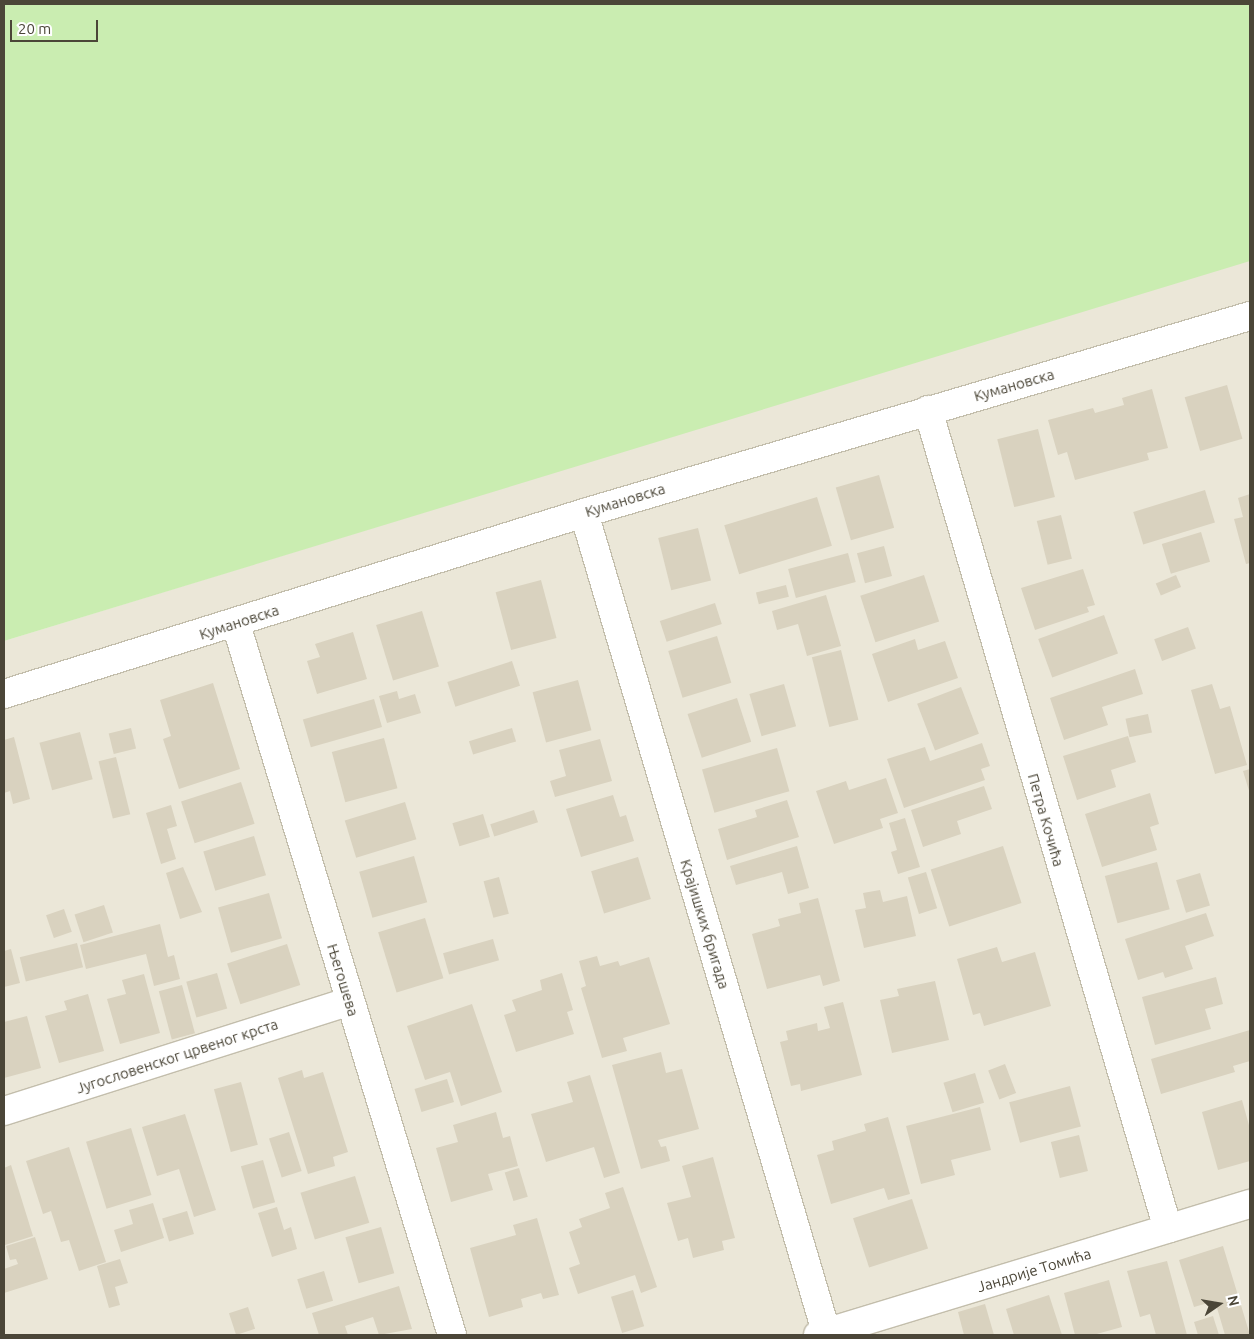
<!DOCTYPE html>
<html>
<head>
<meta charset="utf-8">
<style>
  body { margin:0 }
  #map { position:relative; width:1254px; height:1339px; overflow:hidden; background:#f6f4eb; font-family:Ubuntu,sans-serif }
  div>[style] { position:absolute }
  .residential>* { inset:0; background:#ebe7d8 }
  .green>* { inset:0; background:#caedb1 }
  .building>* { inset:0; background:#d9d2bf; transform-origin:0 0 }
  .roads { filter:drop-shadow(1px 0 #c3beac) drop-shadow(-1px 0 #c3beac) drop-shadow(0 1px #c3beac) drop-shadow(0 -1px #c3beac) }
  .minor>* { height:28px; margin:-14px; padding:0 14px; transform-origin:14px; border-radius:14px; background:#fff }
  span { translate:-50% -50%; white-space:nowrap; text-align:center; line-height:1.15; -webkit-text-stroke:4px #fff; paint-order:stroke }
  .street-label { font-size:15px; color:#4b4638 }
  .frame { position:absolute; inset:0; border:5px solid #4b4638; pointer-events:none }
  .north { position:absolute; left:1194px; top:1279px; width:50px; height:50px; -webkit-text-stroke:4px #fff; paint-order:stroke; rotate:77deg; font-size:14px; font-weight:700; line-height:20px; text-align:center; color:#4b4638 }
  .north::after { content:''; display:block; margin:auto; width:18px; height:22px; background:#4b4638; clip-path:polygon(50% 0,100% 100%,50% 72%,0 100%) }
  .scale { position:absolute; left:10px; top:20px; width:88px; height:22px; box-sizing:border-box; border:2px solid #4b4638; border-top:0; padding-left:6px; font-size:15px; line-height:18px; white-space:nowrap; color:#4b4638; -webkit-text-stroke:4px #fff; paint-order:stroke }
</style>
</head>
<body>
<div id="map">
  <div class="residential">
    <i style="clip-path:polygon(1250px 259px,1250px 1335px,4px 1335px,4px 641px)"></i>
  </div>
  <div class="green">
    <i style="clip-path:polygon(4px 4px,1250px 4px,1250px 261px,4px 641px)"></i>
  </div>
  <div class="building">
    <i style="left:1227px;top:385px;width:56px;height:44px;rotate:74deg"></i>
    <i style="clip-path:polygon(1152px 389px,1168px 448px,1147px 453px,1149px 460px,1075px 480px,1067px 452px,1058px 455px,1048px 420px,1093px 408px,1095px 413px,1124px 405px,1122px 398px)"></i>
    <i style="left:1038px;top:429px;width:70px;height:42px;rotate:76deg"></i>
    <i style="left:879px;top:475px;width:55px;height:45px;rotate:74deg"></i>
    <i style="left:1205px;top:490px;width:34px;height:75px;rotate:73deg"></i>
    <i style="clip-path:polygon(1250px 494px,1250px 563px,1246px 564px,1234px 519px,1243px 517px,1238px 498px)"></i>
    <i style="left:817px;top:497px;width:51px;height:97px;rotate:73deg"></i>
    <i style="left:1061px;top:515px;width:45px;height:25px;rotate:76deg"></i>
    <i style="left:698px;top:528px;width:54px;height:41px;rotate:76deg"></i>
    <i style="left:1201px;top:532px;width:31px;height:41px;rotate:73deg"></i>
    <i style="left:884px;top:546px;width:31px;height:28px;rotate:75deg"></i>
    <i style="left:848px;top:553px;width:30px;height:62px;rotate:75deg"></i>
    <i style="clip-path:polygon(1083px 569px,1095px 605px,1087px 607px,1089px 612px,1035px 630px,1021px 588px)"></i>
    <i style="left:924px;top:575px;width:49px;height:67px;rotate:72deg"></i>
    <i style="left:1176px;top:575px;width:13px;height:22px;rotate:67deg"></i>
    <i style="left:541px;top:580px;width:60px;height:47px;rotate:75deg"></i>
    <i style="left:786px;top:585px;width:12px;height:31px;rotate:76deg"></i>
    <i style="clip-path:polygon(826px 595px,841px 646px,807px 656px,798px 624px,777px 630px,772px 611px)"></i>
    <i style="left:715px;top:603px;width:22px;height:58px;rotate:72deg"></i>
    <i style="left:422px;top:611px;width:58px;height:48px;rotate:73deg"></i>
    <i style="left:1104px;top:615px;width:41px;height:70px;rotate:70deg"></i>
    <i style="left:1188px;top:627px;width:23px;height:36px;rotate:70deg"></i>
    <i style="clip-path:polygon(353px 632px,367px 679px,317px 694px,307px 661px,320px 657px,315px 644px)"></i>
    <i style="left:717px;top:636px;width:49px;height:51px;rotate:73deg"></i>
    <i style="clip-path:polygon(915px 639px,918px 650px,945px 641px,958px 678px,888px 702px,872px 654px)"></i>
    <i style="left:841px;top:650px;width:72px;height:30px;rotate:76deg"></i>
    <i style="left:512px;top:661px;width:26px;height:68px;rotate:72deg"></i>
    <i style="clip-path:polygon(1135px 669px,1143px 694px,1102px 707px,1108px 725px,1064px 740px,1050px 698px)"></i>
    <i style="left:578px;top:680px;width:52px;height:47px;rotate:75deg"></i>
    <i style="clip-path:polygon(213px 683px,240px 769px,179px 789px,163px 739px,171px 736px,160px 700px)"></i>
    <i style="left:784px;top:684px;width:44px;height:36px;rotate:74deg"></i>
    <i style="clip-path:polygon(1212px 684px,1220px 709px,1230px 706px,1247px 765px,1215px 774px,1191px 690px)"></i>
    <i style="left:961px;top:687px;width:50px;height:47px;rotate:69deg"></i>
    <i style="clip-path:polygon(397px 691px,399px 699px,415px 694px,421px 713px,387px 723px,379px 696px)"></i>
    <i style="left:737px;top:698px;width:46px;height:52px;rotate:72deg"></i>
    <i style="left:374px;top:699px;width:29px;height:74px;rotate:74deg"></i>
    <i style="left:1148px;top:714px;width:19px;height:23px;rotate:78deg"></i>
    <i style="left:131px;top:728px;width:21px;height:23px;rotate:76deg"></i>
    <i style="left:512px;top:728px;width:14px;height:45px;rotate:73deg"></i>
    <i style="left:80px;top:732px;width:49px;height:42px;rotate:75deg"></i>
    <i style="clip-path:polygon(1128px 736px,1136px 762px,1111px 770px,1116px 787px,1077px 800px,1063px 756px)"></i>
    <i style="clip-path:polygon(14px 737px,30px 799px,13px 804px,10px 791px,4px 793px,4px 740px)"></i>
    <i style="left:384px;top:738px;width:52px;height:54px;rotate:75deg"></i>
    <i style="clip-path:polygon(600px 739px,612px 781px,555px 797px,550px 781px,566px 776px,559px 750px)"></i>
    <i style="clip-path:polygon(982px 743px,990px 766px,981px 769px,985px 780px,904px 808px,887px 759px,925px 747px,930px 761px)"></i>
    <i style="left:777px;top:748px;width:45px;height:78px;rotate:74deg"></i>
    <i style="left:116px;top:757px;width:59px;height:18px;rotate:76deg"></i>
    <i style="clip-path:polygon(1250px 769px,1250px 794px,1243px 771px)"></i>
    <i style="clip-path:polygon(886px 778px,898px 813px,880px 819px,883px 828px,834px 844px,816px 791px,846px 781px,849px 790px)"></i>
    <i style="left:241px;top:782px;width:44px;height:63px;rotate:72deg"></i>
    <i style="clip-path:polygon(984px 786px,992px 809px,957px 821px,961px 834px,923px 847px,911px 810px)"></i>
    <i style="clip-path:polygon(1150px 793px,1159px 824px,1150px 827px,1157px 850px,1102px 867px,1085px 814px)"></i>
    <i style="clip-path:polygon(613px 795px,620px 817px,626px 815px,634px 841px,581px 857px,566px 809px)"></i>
    <i style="clip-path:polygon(787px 800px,799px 837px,727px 860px,718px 829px,757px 817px,755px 810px)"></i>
    <i style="left:405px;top:802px;width:39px;height:63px;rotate:73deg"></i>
    <i style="clip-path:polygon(171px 805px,177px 826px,167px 829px,176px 859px,161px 864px,146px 813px)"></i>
    <i style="left:534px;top:810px;width:13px;height:46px;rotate:72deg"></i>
    <i style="left:483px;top:814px;width:24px;height:32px;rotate:73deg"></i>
    <i style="clip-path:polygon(905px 818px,920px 867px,898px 874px,891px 852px,897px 850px,889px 823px)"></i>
    <i style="left:254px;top:836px;width:41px;height:53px;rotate:73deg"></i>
    <i style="clip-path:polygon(797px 846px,809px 888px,788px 894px,782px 872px,736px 885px,730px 866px)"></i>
    <i style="left:1003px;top:846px;width:60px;height:76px;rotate:72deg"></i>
    <i style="left:414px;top:856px;width:48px;height:57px;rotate:74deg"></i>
    <i style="left:638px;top:857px;width:44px;height:49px;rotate:73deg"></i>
    <i style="left:1157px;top:862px;width:49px;height:54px;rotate:75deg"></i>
    <i style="clip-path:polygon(183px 867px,202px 912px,180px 919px,166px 873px)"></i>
    <i style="left:926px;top:872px;width:38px;height:19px;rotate:73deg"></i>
    <i style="left:1200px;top:873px;width:34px;height:25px;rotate:73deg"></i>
    <i style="left:499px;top:877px;width:38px;height:16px;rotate:75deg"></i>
    <i style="clip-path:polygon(880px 890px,883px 902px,907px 896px,916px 936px,864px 948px,855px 910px,866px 908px,863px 893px)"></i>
    <i style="left:269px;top:893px;width:47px;height:53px;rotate:74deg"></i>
    <i style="clip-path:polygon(818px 898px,840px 981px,823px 986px,820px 975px,767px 989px,752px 934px,780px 926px,778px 919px,801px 913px,799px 903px)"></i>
    <i style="left:104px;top:905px;width:29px;height:31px;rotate:72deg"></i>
    <i style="left:64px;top:909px;width:24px;height:19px;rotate:71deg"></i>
    <i style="clip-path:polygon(1206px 913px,1214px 936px,1185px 946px,1193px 969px,1165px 978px,1163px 972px,1138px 980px,1125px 939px)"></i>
    <i style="left:425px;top:918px;width:63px;height:49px;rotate:73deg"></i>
    <i style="clip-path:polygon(160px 924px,168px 957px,174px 955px,180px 979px,154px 986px,146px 954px,86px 969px,80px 945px)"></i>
    <i style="left:493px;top:939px;width:22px;height:52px;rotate:74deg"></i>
    <i style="left:77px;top:943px;width:25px;height:59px;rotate:76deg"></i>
    <i style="left:287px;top:944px;width:43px;height:63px;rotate:72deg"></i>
    <i style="clip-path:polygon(997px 947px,1002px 962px,1035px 952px,1051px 1006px,984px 1026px,980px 1013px,973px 1015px,957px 959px)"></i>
    <i style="clip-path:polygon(11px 949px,20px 983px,4px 987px,4px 951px)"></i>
    <i style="clip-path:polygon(597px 956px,600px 966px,618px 961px,620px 966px,649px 957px,670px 1024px,623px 1038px,627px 1051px,602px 1058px,581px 988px,586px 986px,579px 961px)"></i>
    <i style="left:217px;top:973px;width:37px;height:32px;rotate:74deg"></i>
    <i style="clip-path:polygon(562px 973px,573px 1010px,567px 1012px,574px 1034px,516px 1052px,504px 1015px,516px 1011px,512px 1000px,542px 990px,540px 980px)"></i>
    <i style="clip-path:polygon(144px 974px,160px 1033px,120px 1044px,107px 999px,126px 994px,122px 980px)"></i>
    <i style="clip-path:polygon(1216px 977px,1223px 1004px,1205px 1009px,1211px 1029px,1155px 1045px,1142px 997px)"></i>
    <i style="clip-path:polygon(935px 981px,949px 1040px,892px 1053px,880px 1000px,899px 996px,897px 989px)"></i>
    <i style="left:182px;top:985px;width:50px;height:24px;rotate:75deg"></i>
    <i style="clip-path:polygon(88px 994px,104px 1051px,59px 1063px,45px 1016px,67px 1010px,64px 1001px)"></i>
    <i style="clip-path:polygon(843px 1002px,862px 1075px,801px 1091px,800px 1084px,791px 1086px,780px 1042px,788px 1040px,786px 1031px,817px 1023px,818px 1031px,830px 1028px,824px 1007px)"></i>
    <i style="clip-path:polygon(472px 1004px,502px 1092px,461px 1106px,450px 1072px,425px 1080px,407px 1026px)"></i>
    <i style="clip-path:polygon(27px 1016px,41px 1068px,4px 1078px,4px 1022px)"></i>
    <i style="clip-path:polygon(1250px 1030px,1250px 1061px,1233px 1066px,1235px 1072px,1161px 1094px,1151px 1059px)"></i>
    <i style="clip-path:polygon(661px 1052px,666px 1073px,682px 1069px,699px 1129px,658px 1140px,661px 1147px,666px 1146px,670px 1161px,641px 1169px,612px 1065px)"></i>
    <i style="left:1005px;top:1064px;width:31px;height:18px;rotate:69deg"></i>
    <i style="clip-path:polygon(302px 1070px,304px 1078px,323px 1072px,348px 1152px,333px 1157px,335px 1166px,308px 1174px,278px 1078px)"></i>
    <i style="left:975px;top:1073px;width:31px;height:33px;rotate:73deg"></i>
    <i style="clip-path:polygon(590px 1075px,620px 1173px,604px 1178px,594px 1147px,546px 1162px,531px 1114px,573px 1102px,567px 1082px)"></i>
    <i style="left:447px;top:1079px;width:24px;height:34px;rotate:73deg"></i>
    <i style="left:241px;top:1082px;width:65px;height:28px;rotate:75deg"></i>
    <i style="left:1070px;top:1086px;width:42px;height:63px;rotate:75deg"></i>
    <i style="clip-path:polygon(1242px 1100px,1250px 1129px,1250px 1161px,1218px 1170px,1202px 1112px)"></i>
    <i style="clip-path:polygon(980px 1107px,991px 1150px,951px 1160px,955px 1175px,921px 1184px,906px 1126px)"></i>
    <i style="clip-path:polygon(496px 1112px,503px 1138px,510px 1136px,518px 1166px,488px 1174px,493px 1190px,451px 1202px,436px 1148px,458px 1142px,453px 1125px)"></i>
    <i style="clip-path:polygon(185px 1114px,216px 1210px,194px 1217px,179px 1169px,157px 1176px,142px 1127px)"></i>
    <i style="clip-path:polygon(888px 1117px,910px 1194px,888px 1200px,884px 1188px,831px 1204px,817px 1155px,834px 1150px,832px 1141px,866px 1131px,864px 1124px)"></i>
    <i style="left:131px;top:1128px;width:70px;height:47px;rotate:73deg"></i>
    <i style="left:289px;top:1132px;width:41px;height:21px;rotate:72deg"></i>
    <i style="left:1079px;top:1135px;width:37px;height:29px;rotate:76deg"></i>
    <i style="clip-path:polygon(69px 1147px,106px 1262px,79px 1271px,69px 1240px,61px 1242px,51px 1211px,43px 1214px,26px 1161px)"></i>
    <i style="clip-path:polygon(713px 1157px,735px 1238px,722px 1241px,724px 1250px,693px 1258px,688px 1238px,678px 1241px,667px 1203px,691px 1197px,682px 1166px)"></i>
    <i style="left:263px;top:1160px;width:44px;height:23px;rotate:74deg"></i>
    <i style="clip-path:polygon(11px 1165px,33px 1236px,5px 1245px,4px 1168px)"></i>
    <i style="left:519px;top:1168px;width:30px;height:15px;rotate:73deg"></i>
    <i style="left:355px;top:1176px;width:49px;height:57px;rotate:73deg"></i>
    <i style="clip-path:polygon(623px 1187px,657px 1287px,641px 1293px,635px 1275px,578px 1294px,569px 1268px,580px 1264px,569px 1232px,582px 1227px,579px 1219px,610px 1208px,605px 1193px)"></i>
    <i style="left:912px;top:1199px;width:52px;height:62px;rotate:72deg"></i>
    <i style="clip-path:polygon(153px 1203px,164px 1238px,121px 1252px,114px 1230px,133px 1224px,129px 1210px)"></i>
    <i style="clip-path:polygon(277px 1207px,284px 1230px,291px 1227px,297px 1249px,272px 1257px,258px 1213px)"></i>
    <i style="left:187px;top:1211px;width:24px;height:26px;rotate:73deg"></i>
    <i style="clip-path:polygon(537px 1218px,559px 1295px,543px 1299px,541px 1293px,521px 1299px,523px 1307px,489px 1317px,470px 1248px,516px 1235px,513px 1225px)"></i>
    <i style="left:381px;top:1227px;width:48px;height:37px;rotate:74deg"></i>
    <i style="clip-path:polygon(35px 1237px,48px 1279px,4px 1293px,4px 1269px,18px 1264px,16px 1259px,10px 1260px,6px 1246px)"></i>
    <i style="clip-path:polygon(1223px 1246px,1250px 1335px,1225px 1335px,1215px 1301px,1194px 1307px,1179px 1260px)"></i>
    <i style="clip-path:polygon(120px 1259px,128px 1283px,115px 1287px,120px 1305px,109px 1308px,97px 1266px)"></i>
    <i style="clip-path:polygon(1167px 1261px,1187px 1335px,1156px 1335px,1150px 1314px,1140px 1317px,1127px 1271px)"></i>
    <i style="left:324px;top:1271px;width:31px;height:28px;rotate:73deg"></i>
    <i style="clip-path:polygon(1109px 1280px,1122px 1327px,1093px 1335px,1075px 1335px,1064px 1293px)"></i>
    <i style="clip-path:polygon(399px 1286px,412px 1329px,379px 1335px,373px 1317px,345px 1326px,348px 1335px,319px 1335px,312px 1313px)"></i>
    <i style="left:633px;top:1290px;width:38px;height:23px;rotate:73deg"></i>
    <i style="clip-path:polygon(1049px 1295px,1062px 1335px,1014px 1335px,1006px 1309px)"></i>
    <i style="clip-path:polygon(985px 1304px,994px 1335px,964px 1335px,958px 1312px)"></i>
    <i style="left:248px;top:1307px;width:23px;height:20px;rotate:72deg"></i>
    <i style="clip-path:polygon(1213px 1316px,1219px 1335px,1198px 1335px,1194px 1322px)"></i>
  </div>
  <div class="roads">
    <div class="minor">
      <i style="left:928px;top:410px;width:853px;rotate:73.67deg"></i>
      <i style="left:584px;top:513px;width:857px;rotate:73.53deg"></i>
      <i style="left:236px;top:624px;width:743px;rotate:73.1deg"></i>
      <i style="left:4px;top:694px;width:608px;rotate:-17.33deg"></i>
      <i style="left:584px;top:513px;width:695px;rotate:-16.48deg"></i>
      <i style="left:4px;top:1111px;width:363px;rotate:-17.6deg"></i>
      <i style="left:818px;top:1335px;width:451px;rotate:-16.9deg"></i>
    </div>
  </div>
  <div class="street-label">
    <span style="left:1014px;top:385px;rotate:-16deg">Кумановска</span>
    <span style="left:625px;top:500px;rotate:-17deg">Кумановска</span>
    <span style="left:239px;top:622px;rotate:-18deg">Кумановска</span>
    <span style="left:1046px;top:820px;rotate:74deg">Петра Кочића</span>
    <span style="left:705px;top:924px;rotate:73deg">Крајишких бригада</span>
    <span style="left:343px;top:980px;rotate:73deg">Његошева</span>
    <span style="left:177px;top:1056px;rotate:-18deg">Југословенског црвеног крста</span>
    <span style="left:1034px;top:1270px;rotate:-17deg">Јандрије Томића</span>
  </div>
  <div class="frame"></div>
  <div class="north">N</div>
  <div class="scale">20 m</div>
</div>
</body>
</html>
